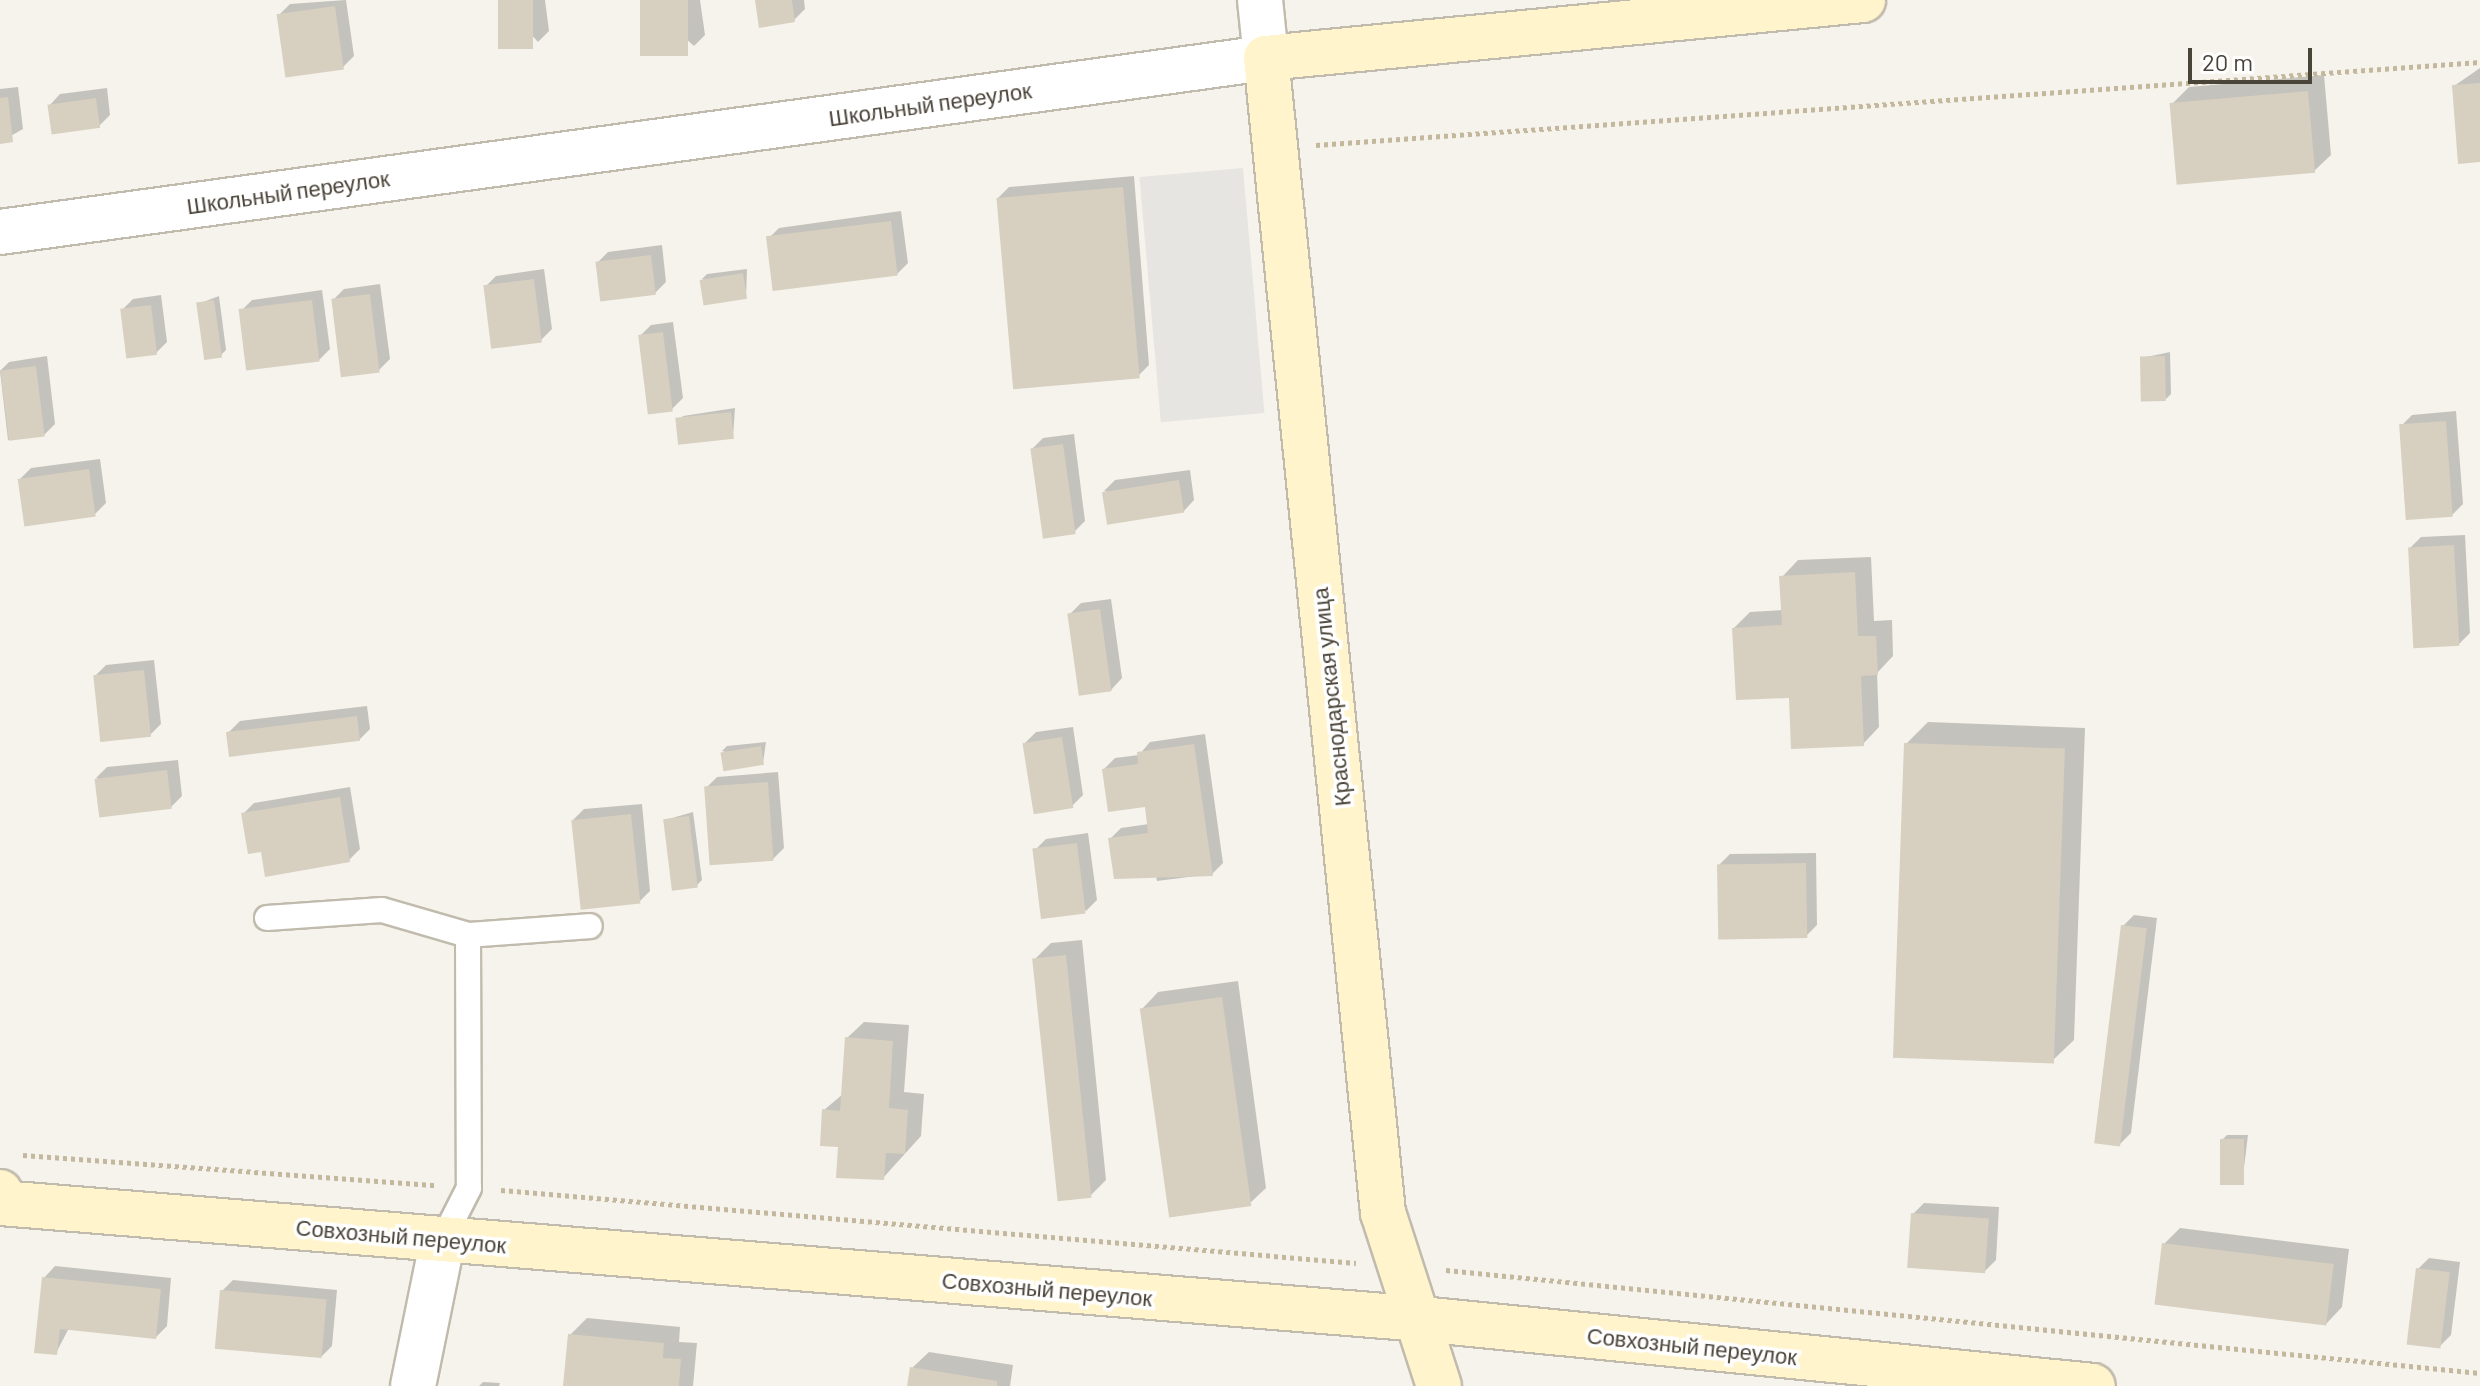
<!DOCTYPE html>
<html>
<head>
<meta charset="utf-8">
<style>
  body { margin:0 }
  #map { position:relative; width:2480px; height:1386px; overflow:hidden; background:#f5f3eb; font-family:Barlow,sans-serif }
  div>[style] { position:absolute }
  .parking>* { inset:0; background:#e7e5e2; transform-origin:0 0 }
  .shadow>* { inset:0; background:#0003 }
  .building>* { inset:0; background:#d7cfc0; transform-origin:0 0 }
  .path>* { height:5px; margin-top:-2.5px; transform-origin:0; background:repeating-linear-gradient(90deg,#c3b79e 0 4px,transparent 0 8px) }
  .roads { filter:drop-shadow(2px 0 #c1bbad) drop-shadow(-2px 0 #c1bbad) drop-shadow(0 2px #c1bbad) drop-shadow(0 -2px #c1bbad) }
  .lane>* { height:24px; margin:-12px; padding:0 12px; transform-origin:12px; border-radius:12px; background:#fff }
  .street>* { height:44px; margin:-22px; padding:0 22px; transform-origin:22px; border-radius:22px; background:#fff }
  .secondary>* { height:44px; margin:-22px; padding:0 22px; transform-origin:22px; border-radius:22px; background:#fff4cc }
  span { translate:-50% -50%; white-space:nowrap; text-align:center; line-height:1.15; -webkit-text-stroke:7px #fff; paint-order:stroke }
  .street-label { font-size:22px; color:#4a4439 }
  .scale { position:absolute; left:2188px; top:48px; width:124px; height:36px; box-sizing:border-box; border:4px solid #4a4439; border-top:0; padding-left:10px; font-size:24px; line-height:28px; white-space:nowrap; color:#4a4439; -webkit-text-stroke:6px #fff; paint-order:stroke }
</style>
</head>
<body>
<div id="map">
  <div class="parking">
    <i style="left:1243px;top:168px;width:246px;height:104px;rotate:85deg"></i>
  </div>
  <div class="shadow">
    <i style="clip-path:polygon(346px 0,354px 56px,343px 67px,279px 15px,290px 4px)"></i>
    <i style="clip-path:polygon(500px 0,545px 0,549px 31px,538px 42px)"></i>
    <i style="clip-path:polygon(642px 0,700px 0,705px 35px,694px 46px)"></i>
    <i style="clip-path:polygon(757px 0,804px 0,805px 9px,794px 20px)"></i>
    <i style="clip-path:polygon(2480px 68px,2480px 160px,2454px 86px)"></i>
    <i style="clip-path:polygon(2324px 75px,2331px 155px,2314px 171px,2172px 104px,2189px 87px)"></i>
    <i style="clip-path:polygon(18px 87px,23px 129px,0 142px,0 89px)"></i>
    <i style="clip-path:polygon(107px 88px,110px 115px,99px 126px,49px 106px,60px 94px)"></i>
    <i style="clip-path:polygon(1134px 176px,1149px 365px,1138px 376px,998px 198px,1009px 187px)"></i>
    <i style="clip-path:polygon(901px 211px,908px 263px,897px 274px,768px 239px,779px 228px)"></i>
    <i style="clip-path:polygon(662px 245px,666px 282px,655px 293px,597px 263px,608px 252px)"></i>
    <i style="clip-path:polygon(544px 269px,552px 329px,541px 340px,485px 287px,496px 276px)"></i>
    <i style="clip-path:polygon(747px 269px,746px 298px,702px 279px,707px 274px)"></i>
    <i style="clip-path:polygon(380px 284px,390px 359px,379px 370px,333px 300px,344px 289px)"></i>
    <i style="clip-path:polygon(322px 290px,330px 349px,319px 360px,241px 311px,252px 300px)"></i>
    <i style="clip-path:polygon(161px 295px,167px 342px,156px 353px,122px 310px,133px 299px)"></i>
    <i style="clip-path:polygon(219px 296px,226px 350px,221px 355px,198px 304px)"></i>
    <i style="clip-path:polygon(673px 322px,683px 398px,672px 409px,640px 336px,651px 325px)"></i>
    <i style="clip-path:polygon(2170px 352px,2171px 394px,2166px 399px,2142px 358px)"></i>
    <i style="clip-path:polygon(47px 356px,55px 424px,44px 435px,8px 440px,0 371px,9px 362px)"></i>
    <i style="clip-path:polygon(735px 408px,733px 437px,678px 421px,683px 416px)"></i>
    <i style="clip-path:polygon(2456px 411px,2463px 504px,2452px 515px,2401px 426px,2412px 415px)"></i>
    <i style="clip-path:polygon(1074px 434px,1085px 521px,1074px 532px,1032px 449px,1043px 438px)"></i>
    <i style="clip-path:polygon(100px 459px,106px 503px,95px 514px,20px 479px,31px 468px)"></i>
    <i style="clip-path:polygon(1190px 470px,1194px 500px,1183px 512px,1104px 491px,1115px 480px)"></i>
    <i style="clip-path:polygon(2465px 535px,2470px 633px,2459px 644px,2410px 548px,2421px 537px)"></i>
    <i style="clip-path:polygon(1871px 557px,1874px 621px,1892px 620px,1893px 656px,1877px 673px,1879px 727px,1863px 744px,1791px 695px,1734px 628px,1750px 612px,1783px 610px,1782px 577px,1798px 560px)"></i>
    <i style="clip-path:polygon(1111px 599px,1122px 678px,1111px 690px,1070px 614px,1081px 603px)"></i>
    <i style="clip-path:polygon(154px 660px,161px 724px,150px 735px,95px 676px,106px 665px)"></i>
    <i style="clip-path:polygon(367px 706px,370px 729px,359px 740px,229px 732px,240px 721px)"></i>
    <i style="clip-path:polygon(1928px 722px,2085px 728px,2074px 1040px,2052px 1061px,1906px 744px)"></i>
    <i style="clip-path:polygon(1073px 727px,1083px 795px,1072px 806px,1025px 743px,1036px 732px)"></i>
    <i style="clip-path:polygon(1205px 734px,1223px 863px,1212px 874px,1157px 881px,1155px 872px,1110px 839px,1121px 828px,1149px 824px,1146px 805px,1104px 769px,1115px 758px,1139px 755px,1150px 742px)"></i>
    <i style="clip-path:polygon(766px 742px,763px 763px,722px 751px,727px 746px)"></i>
    <i style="clip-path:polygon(178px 760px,182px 796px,171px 807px,96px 778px,107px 767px)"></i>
    <i style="clip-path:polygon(778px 772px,784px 848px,773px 859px,706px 788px,717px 777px)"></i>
    <i style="clip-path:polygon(350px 787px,360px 849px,349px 860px,262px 849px,243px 814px,254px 803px)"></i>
    <i style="clip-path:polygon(642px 804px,650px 891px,639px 902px,573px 820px,584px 809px)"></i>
    <i style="clip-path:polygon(693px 812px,702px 880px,697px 885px,665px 820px)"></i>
    <i style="clip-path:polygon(1088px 833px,1097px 900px,1086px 911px,1035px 850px,1046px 839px)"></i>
    <i style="clip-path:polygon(1816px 853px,1817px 925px,1806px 936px,1719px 865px,1730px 854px)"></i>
    <i style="clip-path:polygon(2134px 915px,2157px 918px,2131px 1133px,2120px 1144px,2123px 926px)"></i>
    <i style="clip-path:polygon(1082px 940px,1106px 1180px,1090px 1196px,1035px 959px,1051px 943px)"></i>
    <i style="clip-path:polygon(1238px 981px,1266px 1188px,1249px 1204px,1142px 1009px,1158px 992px)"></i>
    <i style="clip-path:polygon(864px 1022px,909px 1025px,904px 1092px,924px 1094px,921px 1136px,883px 1178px,840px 1145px,824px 1110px,843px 1094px,847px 1038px)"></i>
    <i style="clip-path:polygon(2227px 1135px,2248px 1135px,2242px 1184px,2222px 1140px)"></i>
    <i style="clip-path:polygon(1924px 1203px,1999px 1207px,1996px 1260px,1985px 1271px,1913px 1214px)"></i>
    <i style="clip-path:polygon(2180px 1228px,2349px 1249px,2342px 1307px,2326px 1324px,2164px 1244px)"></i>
    <i style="clip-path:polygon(2429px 1258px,2460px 1262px,2451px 1335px,2440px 1346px,2418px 1269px)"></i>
    <i style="clip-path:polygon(55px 1266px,171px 1278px,167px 1326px,156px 1337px,69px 1328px,56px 1353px,44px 1278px)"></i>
    <i style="clip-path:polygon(233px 1280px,337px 1290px,332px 1346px,321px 1357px,222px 1291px)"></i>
    <i style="clip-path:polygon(587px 1318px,680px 1327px,679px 1342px,697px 1343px,693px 1386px,565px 1386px,570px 1335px)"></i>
    <i style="clip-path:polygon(929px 1352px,1013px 1365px,1010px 1386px,909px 1386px,912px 1368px)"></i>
    <i style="clip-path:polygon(483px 1382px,500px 1383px,499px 1386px,479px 1386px)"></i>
  </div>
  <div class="building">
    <i style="left:498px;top:0;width:35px;height:49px"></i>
    <i style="left:640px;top:0;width:48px;height:56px"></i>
    <i style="clip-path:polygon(755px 0,792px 0,795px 22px,759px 28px)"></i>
    <i style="left:335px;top:6px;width:64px;height:59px;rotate:82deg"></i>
    <i style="clip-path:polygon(2480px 83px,2480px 162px,2458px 164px,2452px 85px)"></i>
    <i style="left:2308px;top:91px;width:82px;height:139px;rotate:85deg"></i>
    <i style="clip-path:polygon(8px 97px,13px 142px,0 144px,0 98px)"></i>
    <i style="left:96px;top:98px;width:30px;height:49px;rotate:82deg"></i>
    <i style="left:1123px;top:187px;width:192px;height:127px;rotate:85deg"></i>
    <i style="left:891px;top:221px;width:55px;height:126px;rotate:83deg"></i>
    <i style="left:651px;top:255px;width:40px;height:56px;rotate:83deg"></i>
    <i style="left:743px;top:273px;width:26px;height:44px;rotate:81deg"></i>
    <i style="left:534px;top:279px;width:64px;height:51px;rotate:83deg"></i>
    <i style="left:370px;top:294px;width:79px;height:39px;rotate:83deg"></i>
    <i style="left:214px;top:300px;width:58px;height:18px;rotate:82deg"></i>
    <i style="left:312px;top:300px;width:62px;height:74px;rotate:83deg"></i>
    <i style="left:151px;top:305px;width:50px;height:31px;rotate:83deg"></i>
    <i style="left:663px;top:332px;width:80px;height:25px;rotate:83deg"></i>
    <i style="left:2165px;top:356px;width:45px;height:25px;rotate:89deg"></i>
    <i style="left:36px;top:366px;width:71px;height:36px;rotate:83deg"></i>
    <i style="left:731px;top:412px;width:27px;height:56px;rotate:84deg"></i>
    <i style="left:2446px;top:421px;width:96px;height:47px;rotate:86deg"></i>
    <i style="left:1063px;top:444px;width:91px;height:33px;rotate:82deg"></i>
    <i style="left:89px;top:469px;width:48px;height:72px;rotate:82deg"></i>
    <i style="left:1179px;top:480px;width:33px;height:78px;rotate:81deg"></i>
    <i style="left:2454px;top:545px;width:101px;height:46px;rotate:87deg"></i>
    <i style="clip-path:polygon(1855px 572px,1858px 636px,1876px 636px,1878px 675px,1861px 676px,1864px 746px,1791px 749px,1789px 698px,1736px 700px,1732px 628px,1782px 625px,1779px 576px)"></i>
    <i style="left:1100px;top:609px;width:83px;height:33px;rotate:82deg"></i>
    <i style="left:144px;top:670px;width:67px;height:51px;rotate:84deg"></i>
    <i style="left:357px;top:716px;width:25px;height:132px;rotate:83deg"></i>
    <i style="left:1062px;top:737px;width:72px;height:40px;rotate:81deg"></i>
    <i style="left:1904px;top:743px;width:161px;height:315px;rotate:2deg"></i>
    <i style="clip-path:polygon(1194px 744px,1213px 876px,1114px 879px,1108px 838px,1148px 833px,1145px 807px,1108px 812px,1102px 769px,1138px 764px,1137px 752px)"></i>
    <i style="left:761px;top:746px;width:19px;height:41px;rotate:81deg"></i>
    <i style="left:167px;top:770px;width:39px;height:73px;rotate:83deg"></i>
    <i style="left:768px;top:782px;width:79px;height:64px;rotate:86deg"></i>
    <i style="clip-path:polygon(340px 797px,350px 862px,265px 877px,261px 852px,248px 854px,241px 813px)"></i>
    <i style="left:631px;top:814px;width:90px;height:60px;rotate:84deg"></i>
    <i style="left:689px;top:816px;width:72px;height:26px;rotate:83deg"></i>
    <i style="left:1077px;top:843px;width:71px;height:45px;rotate:83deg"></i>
    <i style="left:1806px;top:863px;width:75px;height:89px;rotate:89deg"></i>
    <i style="left:2121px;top:925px;width:26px;height:220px;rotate:7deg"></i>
    <i style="left:1066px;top:955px;width:244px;height:34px;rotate:84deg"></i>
    <i style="left:1222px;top:997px;width:211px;height:83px;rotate:82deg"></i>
    <i style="clip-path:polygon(845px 1037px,893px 1041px,889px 1108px,908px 1110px,905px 1154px,886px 1153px,884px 1180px,836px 1178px,838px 1147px,820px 1146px,822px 1109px,840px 1111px)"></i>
    <i style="left:2220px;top:1139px;width:24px;height:46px"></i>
    <i style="left:1911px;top:1213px;width:78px;height:55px;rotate:4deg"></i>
    <i style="left:2162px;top:1243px;width:173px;height:62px;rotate:7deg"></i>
    <i style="left:2416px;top:1268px;width:34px;height:77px;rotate:7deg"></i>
    <i style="clip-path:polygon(42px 1277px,161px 1289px,156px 1339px,60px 1329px,57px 1355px,34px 1353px)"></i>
    <i style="left:220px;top:1290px;width:107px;height:59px;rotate:5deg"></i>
    <i style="clip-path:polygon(568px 1334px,664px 1343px,663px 1358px,681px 1359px,679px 1386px,563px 1386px)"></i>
    <i style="clip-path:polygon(910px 1367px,997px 1381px,997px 1386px,907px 1386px)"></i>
  </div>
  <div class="path">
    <i style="left:1316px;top:145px;width:1167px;rotate:-4.08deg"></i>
    <i style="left:23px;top:1155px;width:414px;rotate:4.2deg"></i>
    <i style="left:501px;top:1190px;width:858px;rotate:4.88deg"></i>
    <i style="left:1446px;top:1270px;width:1039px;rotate:5.69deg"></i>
  </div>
  <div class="roads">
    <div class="lane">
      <i style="left:267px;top:918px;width:115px;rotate:-4deg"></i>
      <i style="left:382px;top:910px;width:90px;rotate:16.2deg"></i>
      <i style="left:468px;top:935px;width:253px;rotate:89.8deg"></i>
      <i style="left:469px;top:1188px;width:57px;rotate:117deg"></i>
      <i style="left:468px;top:935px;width:122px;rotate:-4.2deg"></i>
    </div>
    <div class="street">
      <i style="left:0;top:232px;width:1278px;rotate:-7.83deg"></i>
      <i style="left:1266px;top:58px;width:58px;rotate:-95.9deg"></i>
      <i style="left:413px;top:1386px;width:150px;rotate:-78.5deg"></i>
    </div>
    <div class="secondary">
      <i style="left:0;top:1192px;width:11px;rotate:85deg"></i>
      <i style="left:1px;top:1203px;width:1425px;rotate:4.67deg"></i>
      <i style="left:1421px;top:1319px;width:675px;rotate:5.69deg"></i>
      <i style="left:1439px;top:1386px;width:182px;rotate:-107.9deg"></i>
      <i style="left:1383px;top:1213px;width:1161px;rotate:-95.78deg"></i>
      <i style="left:1266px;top:58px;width:600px;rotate:-5.55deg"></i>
    </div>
  </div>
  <div class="street-label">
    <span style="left:930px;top:104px;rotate:-8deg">Школьный переулок</span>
    <span style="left:288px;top:192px;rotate:-8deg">Школьный переулок</span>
    <span style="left:1331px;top:697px;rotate:-96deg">Краснодарская улица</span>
    <span style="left:401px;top:1236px;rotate:5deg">Совхозный переулок</span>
    <span style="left:1047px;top:1289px;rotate:5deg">Совхозный переулок</span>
    <span style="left:1692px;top:1346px;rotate:6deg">Совхозный переулок</span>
  </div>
  <div class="scale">20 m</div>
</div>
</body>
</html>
